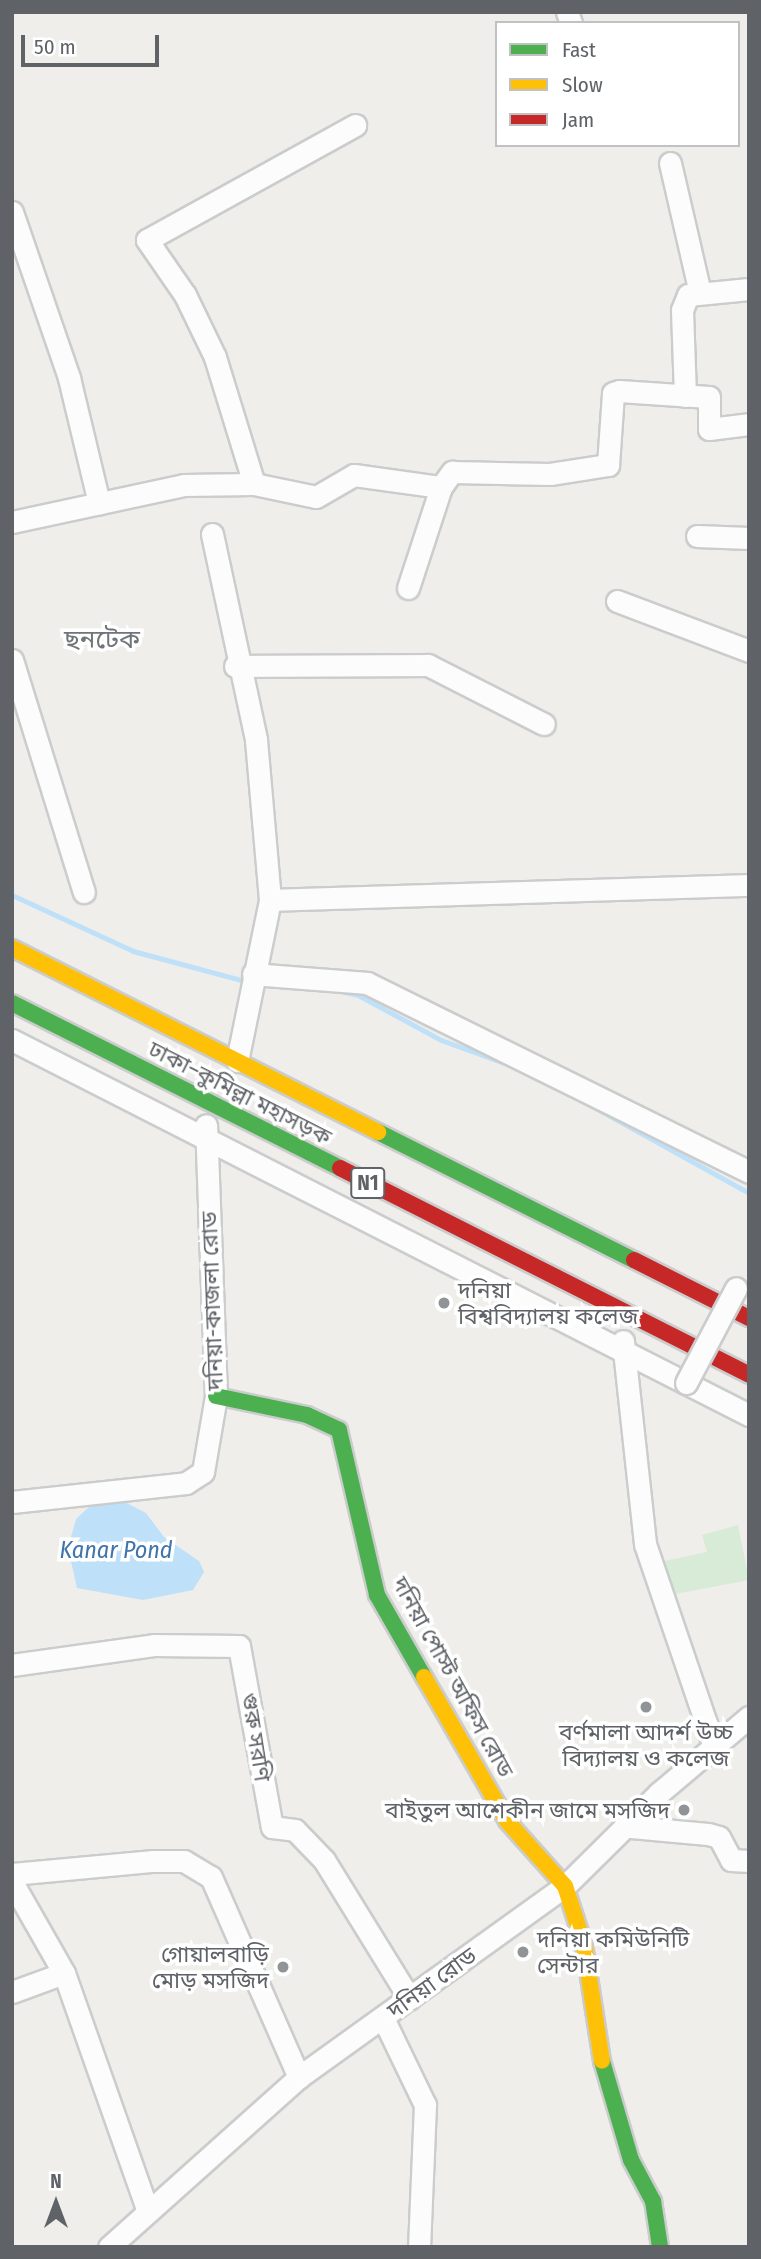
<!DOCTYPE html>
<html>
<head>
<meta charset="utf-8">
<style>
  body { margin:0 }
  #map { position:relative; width:761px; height:2259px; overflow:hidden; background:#efeeea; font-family:"Fira Sans Condensed","Noto Sans Bengali",sans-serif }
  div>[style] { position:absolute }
  .green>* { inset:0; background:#d8ebd6 }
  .water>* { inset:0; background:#bfe0f9 }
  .stream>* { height:5px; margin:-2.5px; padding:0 2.5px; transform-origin:2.5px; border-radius:2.5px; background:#bfe0f9 }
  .roads { filter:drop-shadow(2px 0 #cbcccc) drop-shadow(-2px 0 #cbcccc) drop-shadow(0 2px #cbcccc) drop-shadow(0 -2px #cbcccc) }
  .street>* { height:21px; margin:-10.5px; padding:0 10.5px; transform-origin:10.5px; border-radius:10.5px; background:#fdfcfc }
  .fast>* { height:16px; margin:-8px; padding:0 8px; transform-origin:8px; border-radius:8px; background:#4caf50 }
  .slow>* { height:16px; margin:-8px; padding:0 8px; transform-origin:8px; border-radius:8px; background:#ffc107 }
  .jam>* { height:16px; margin:-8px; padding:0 8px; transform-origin:8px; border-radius:8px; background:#c62828 }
  .bridges { filter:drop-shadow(2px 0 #cbcccc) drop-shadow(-2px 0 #cbcccc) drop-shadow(0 2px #cbcccc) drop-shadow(0 -2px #cbcccc) }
  .street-bridge>* { height:21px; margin:-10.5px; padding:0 10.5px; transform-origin:10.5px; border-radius:10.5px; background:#fdfcfc }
  .dots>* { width:19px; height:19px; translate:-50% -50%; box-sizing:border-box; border:4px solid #fff; border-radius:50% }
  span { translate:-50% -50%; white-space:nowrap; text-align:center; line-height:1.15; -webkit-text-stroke:7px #fff; paint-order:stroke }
  .shield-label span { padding:2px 5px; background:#fff; border:2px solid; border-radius:5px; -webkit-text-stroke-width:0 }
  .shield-label { font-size:21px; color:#5f6368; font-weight:700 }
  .street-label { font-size:23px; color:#5f6368 }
  .poi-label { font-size:23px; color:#5f6368 }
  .left { translate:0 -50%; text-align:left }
  .right { translate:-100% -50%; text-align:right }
  .water-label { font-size:24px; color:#4174aa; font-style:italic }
  .quarter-label { font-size:26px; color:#70757a }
  .frame { position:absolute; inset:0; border:14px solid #5f6368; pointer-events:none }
  .legend { position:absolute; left:495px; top:21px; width:245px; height:126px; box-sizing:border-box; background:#fff; border:2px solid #bfc1c3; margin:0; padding:9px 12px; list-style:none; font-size:21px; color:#5f6368 }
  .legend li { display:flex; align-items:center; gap:14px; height:35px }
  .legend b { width:35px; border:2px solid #bfc1c3 }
  .north { position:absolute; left:21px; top:2168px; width:70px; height:70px; -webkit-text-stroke:5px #fff; paint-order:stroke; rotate:0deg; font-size:19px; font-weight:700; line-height:28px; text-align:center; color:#5f6368 }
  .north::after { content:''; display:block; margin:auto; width:24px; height:32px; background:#5f6368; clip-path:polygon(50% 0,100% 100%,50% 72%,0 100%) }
  .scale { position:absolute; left:21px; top:35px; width:138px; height:32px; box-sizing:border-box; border:4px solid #5f6368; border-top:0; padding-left:9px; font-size:21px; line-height:24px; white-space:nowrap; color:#5f6368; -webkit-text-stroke:5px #fff; paint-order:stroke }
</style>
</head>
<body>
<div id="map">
  <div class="green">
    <i style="clip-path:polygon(738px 1525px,749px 1580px,665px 1596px,655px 1563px,707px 1552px,702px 1535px)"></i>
  </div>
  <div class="water">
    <i style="clip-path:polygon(119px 1499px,146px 1513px,164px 1537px,199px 1561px,204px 1572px,193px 1590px,143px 1600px,77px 1588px,68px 1548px,76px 1519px,90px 1506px)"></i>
  </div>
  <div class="stream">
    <i style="left:12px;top:895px;width:133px;rotate:24.8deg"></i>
    <i style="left:133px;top:951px;width:120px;rotate:15deg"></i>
    <i style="left:335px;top:990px;width:24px;rotate:12deg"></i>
    <i style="left:358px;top:995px;width:94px;rotate:28.5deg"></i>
    <i style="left:441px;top:1040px;width:79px;rotate:20deg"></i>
    <i style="left:583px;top:1101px;width:190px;rotate:29deg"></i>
  </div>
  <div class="roads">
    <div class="street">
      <i style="left:567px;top:12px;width:12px;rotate:70deg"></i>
      <i style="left:670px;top:163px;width:129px;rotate:77deg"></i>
      <i style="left:12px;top:212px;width:176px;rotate:71deg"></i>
      <i style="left:69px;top:378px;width:129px;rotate:76.5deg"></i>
      <i style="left:685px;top:396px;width:86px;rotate:-92deg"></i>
      <i style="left:682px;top:310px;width:16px;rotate:-68deg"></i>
      <i style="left:688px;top:295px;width:61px;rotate:-5.6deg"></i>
      <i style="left:254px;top:484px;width:133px;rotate:-107.1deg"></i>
      <i style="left:215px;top:357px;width:69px;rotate:-115.8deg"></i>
      <i style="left:185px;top:295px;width:67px;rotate:-124.6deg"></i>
      <i style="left:147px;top:240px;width:238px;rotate:-28.9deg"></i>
      <i style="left:12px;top:522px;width:176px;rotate:-12.1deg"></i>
      <i style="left:184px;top:485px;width:70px;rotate:-0.8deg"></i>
      <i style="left:254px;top:484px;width:63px;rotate:11.8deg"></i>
      <i style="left:316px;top:497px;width:44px;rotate:-30.1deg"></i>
      <i style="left:354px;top:475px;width:88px;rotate:7.9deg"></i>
      <i style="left:441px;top:487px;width:19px;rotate:-54deg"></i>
      <i style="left:452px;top:472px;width:98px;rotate:1.2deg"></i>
      <i style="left:550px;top:474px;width:59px;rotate:-8.8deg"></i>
      <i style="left:608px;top:465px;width:72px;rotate:-86deg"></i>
      <i style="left:613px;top:393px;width:6px;rotate:-18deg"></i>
      <i style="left:619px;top:391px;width:90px;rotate:3.8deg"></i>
      <i style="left:709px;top:397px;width:32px;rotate:90deg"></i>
      <i style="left:709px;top:429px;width:40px;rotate:-7.1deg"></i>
      <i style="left:212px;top:534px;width:211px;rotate:77.9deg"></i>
      <i style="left:256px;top:740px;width:161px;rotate:85deg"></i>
      <i style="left:697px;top:536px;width:52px;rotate:2.2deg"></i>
      <i style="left:408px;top:588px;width:106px;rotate:-71.9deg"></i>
      <i style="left:617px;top:601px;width:141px;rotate:20.7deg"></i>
      <i style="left:12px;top:660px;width:243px;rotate:72.8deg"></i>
      <i style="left:235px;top:666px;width:193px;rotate:-0.3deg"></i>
      <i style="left:428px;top:665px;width:130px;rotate:27deg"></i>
      <i style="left:253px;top:974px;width:114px;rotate:4.5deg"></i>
      <i style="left:367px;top:983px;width:426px;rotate:26.3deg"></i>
      <i style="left:12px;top:1040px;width:827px;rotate:26.97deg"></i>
      <i style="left:237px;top:1061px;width:164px;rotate:-78.4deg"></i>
      <i style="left:270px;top:900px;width:479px;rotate:-1.8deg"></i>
      <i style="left:623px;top:1341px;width:204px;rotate:83.8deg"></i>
      <i style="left:645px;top:1544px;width:214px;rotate:71.2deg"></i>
      <i style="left:12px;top:1502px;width:175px;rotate:-6.2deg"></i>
      <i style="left:186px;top:1483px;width:20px;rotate:-33deg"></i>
      <i style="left:203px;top:1472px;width:77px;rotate:-80.3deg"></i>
      <i style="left:216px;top:1396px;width:271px;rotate:-92.1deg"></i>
      <i style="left:12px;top:1665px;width:143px;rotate:-8deg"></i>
      <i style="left:154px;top:1645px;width:85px;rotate:0.7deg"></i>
      <i style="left:239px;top:1646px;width:184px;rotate:79.7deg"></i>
      <i style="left:272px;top:1827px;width:23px;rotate:7deg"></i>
      <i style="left:295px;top:1830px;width:42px;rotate:46deg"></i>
      <i style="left:324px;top:1860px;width:163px;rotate:58.3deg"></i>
      <i style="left:631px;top:1827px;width:77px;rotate:5.2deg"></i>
      <i style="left:708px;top:1834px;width:11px;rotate:15deg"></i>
      <i style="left:719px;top:1837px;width:26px;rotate:62deg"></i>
      <i style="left:731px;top:1860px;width:18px;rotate:3deg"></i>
      <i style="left:12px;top:1874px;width:142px;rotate:-5.3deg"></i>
      <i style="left:153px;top:1861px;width:31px"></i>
      <i style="left:184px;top:1861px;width:31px;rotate:31deg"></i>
      <i style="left:211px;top:1877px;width:219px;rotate:66.3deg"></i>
      <i style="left:12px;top:1882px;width:105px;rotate:60.3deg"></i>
      <i style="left:64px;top:1973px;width:55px;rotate:159.9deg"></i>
      <i style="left:64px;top:1973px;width:252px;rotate:70.6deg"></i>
      <i style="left:383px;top:2018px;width:97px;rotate:64.2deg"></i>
      <i style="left:425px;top:2105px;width:142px;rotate:92.4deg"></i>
      <i style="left:109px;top:2247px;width:255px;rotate:-41.8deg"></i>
      <i style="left:299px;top:2077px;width:327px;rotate:-35.7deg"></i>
      <i style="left:565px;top:1886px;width:132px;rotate:-44.7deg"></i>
      <i style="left:659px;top:1793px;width:118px;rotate:-40.2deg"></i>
    </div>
    <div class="fast">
      <i style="left:12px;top:1003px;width:367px;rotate:26.7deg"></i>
      <i style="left:378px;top:1132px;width:286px;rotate:26.6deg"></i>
      <i style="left:216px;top:1396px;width:93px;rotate:11.8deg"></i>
      <i style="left:307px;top:1415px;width:35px;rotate:25deg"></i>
      <i style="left:339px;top:1430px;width:169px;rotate:77deg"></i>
      <i style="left:377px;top:1595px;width:95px;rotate:60.2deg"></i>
      <i style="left:602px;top:2061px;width:103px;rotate:73.7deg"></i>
      <i style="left:631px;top:2160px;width:47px;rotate:61.8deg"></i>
      <i style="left:653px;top:2201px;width:47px;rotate:81.3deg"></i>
    </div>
    <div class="slow">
      <i style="left:12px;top:948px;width:410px;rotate:26.7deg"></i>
      <i style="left:424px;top:1677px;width:166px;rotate:60deg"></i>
      <i style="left:507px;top:1821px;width:87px;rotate:48.3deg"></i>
      <i style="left:565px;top:1886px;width:62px;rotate:72.1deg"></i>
      <i style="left:584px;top:1945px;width:117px;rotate:81.2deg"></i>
    </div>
    <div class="jam">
      <i style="left:340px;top:1168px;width:458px;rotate:26.8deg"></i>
      <i style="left:634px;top:1260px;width:129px;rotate:26.8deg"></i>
    </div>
  </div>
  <div class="bridges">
    <div class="street-bridge">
      <i style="left:686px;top:1383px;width:107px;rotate:-62.2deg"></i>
    </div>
  </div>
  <div class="dots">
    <i style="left:444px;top:1303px;background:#919496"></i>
    <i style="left:646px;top:1707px;background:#919496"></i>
    <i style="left:684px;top:1810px;background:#919496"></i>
    <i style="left:523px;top:1952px;background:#919496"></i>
    <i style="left:283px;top:1967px;background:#919496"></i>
  </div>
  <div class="shield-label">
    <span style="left:368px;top:1183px">N1</span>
  </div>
  <div class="street-label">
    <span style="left:240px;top:1093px;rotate:27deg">ঢাকা–কুমিল্লা মহাসড়ক</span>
    <span style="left:212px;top:1301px;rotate:-92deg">দনিয়া-কাজলা রোড</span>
    <span style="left:453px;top:1677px;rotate:61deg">দনিয়া পোস্ট অফিস রোড</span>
    <span style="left:256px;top:1737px;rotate:81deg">গুরু সরণি</span>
    <span style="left:432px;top:1983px;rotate:-36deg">দনিয়া রোড</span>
  </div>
  <div class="poi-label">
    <span class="left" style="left:458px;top:1303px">দনিয়া<br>বিশ্ববিদ্যালয় কলেজ</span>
    <span style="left:646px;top:1745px">বর্ণমালা আদর্শ উচ্চ<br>বিদ্যালয় ও কলেজ</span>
    <span class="right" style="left:670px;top:1810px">বাইতুল আশেকীন জামে মসজিদ</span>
    <span class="left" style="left:537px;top:1952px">দনিয়া কমিউনিটি<br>সেন্টার</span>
    <span class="right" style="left:269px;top:1967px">গোয়ালবাড়ি<br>মোড় মসজিদ</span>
  </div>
  <div class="water-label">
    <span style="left:116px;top:1551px">Kanar Pond</span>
  </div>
  <div class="quarter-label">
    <span style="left:102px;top:640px">ছনটেক</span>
  </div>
  <div class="frame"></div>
  <ul class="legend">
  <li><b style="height:9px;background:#4caf50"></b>Fast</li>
  <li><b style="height:9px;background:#ffc107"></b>Slow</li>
  <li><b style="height:9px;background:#c62828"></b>Jam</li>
  </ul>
  <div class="north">N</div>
  <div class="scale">50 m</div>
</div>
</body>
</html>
